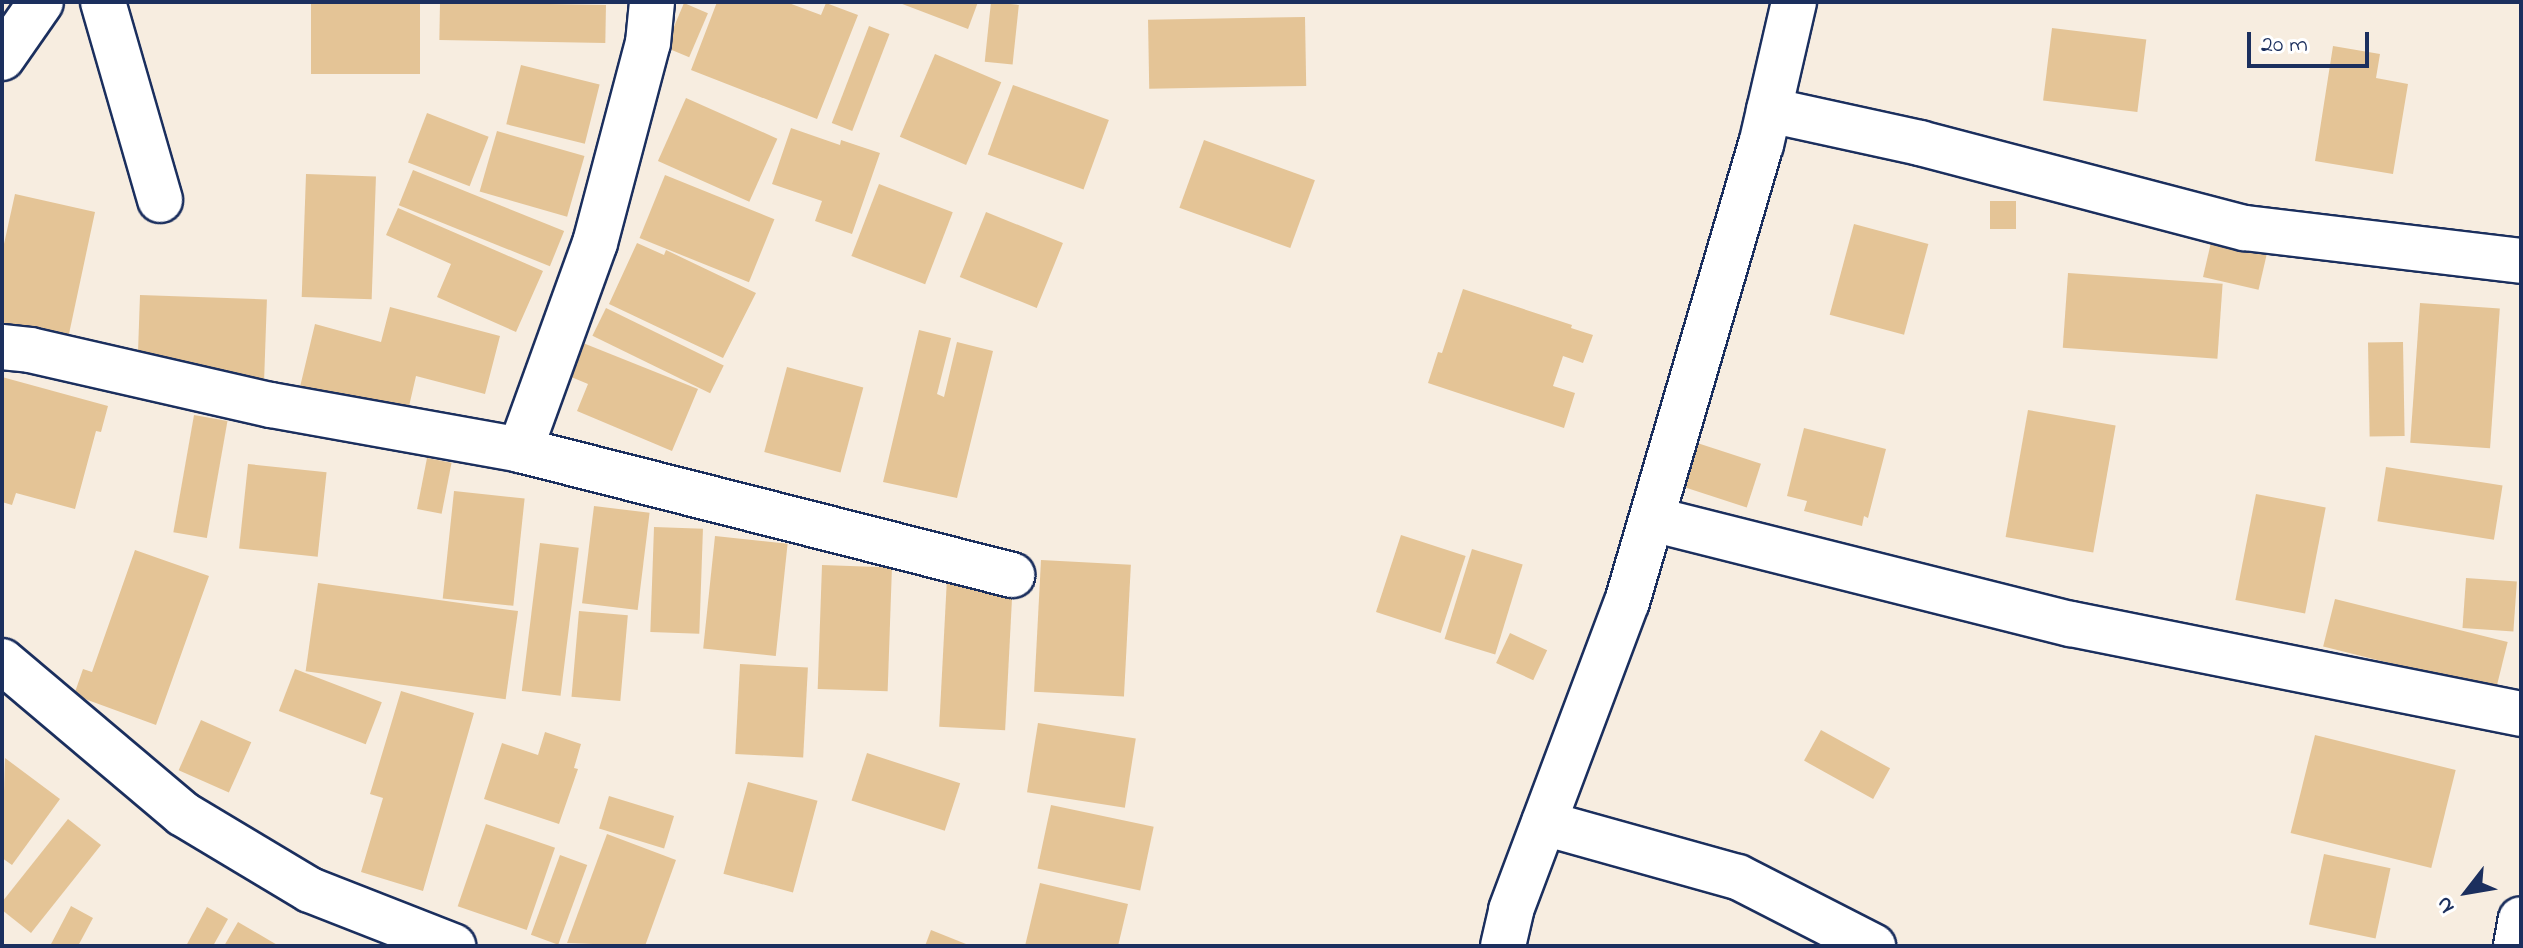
<!DOCTYPE html>
<html>
<head>
<meta charset="utf-8">
<style>
  body { margin:0 }
  #map { position:relative; width:2523px; height:948px; overflow:hidden; background:#f7ede0; font-family:"Indie Flower",sans-serif }
  div>[style] { position:absolute }
  .building>* { inset:0; background:#e4c496; transform-origin:0 0 }
  .roads { filter:drop-shadow(2px 0 #1b2f5e) drop-shadow(-2px 0 #1b2f5e) drop-shadow(0 2px #1b2f5e) drop-shadow(0 -2px #1b2f5e) }
  .minor>* { height:44px; margin:-22px; padding:0 22px; transform-origin:22px; border-radius:22px; background:#fff }
  span { translate:-50% -50%; white-space:nowrap; text-align:center; line-height:1.15; -webkit-text-stroke:6px #fff; paint-order:stroke }
  .frame { position:absolute; inset:0; border:4px solid #1b2f5e; pointer-events:none }
  .north { position:absolute; left:2427px; top:852px; width:80px; height:80px; -webkit-text-stroke:6px #fff; paint-order:stroke; rotate:239deg; font-size:22px; font-weight:700; line-height:32px; text-align:center; color:#1b2f5e }
  .north::after { content:''; display:block; margin:auto; width:28px; height:36px; background:#1b2f5e; clip-path:polygon(50% 0,100% 100%,50% 72%,0 100%) }
  .scale { position:absolute; left:2247px; top:32px; width:122px; height:36px; box-sizing:border-box; border:4px solid #1b2f5e; border-top:0; padding-left:10px; font-size:24px; line-height:28px; white-space:nowrap; color:#1b2f5e; -webkit-text-stroke:6px #fff; paint-order:stroke }
</style>
</head>
<body>
<div id="map">
  <div class="building">
    <i style="left:311px;top:2px;width:109px;height:72px"></i>
    <i style="left:440px;top:2px;width:166px;height:38px;rotate:1deg"></i>
    <i style="clip-path:polygon(717px 2px,786px 2px,821px 15px,826px 3px,858px 15px,817px 119px,691px 70px)"></i>
    <i style="clip-path:polygon(897px 2px,978px 2px,968px 29px)"></i>
    <i style="left:991px;top:2px;width:28px;height:60px;rotate:6deg"></i>
    <i style="left:684px;top:3px;width:26px;height:48px;rotate:23deg"></i>
    <i style="left:1305px;top:17px;width:69px;height:157px;rotate:89deg"></i>
    <i style="left:869px;top:26px;width:22px;height:104px;rotate:21deg"></i>
    <i style="left:2052px;top:28px;width:95px;height:73px;rotate:7deg"></i>
    <i style="clip-path:polygon(2333px 46px,2380px 54px,2376px 78px,2408px 84px,2393px 174px,2315px 161px)"></i>
    <i style="left:935px;top:54px;width:72px;height:90px;rotate:23deg"></i>
    <i style="left:521px;top:65px;width:81px;height:61px;rotate:14deg"></i>
    <i style="left:1013px;top:85px;width:102px;height:74px;rotate:20deg"></i>
    <i style="left:686px;top:98px;width:100px;height:69px;rotate:24deg"></i>
    <i style="left:427px;top:113px;width:66px;height:53px;rotate:21deg"></i>
    <i style="clip-path:polygon(791px 128px,840px 145px,841px 140px,880px 153px,852px 234px,815px 221px,822px 201px,772px 184px)"></i>
    <i style="left:497px;top:131px;width:91px;height:63px;rotate:16deg"></i>
    <i style="left:1204px;top:140px;width:118px;height:72px;rotate:20deg"></i>
    <i style="left:413px;top:170px;width:163px;height:38px;rotate:22deg"></i>
    <i style="left:306px;top:174px;width:70px;height:123px;rotate:2deg"></i>
    <i style="left:665px;top:175px;width:118px;height:68px;rotate:22deg"></i>
    <i style="left:879px;top:184px;width:79px;height:77px;rotate:21deg"></i>
    <i style="clip-path:polygon(15px 194px,95px 212px,66px 348px,2px 333px,2px 253px)"></i>
    <i style="left:1990px;top:201px;width:26px;height:28px"></i>
    <i style="clip-path:polygon(398px 208px,543px 271px,516px 332px,437px 297px,451px 264px,386px 235px)"></i>
    <i style="left:986px;top:212px;width:83px;height:70px;rotate:22deg"></i>
    <i style="left:1854px;top:224px;width:77px;height:94px;rotate:15deg"></i>
    <i style="left:2212px;top:238px;width:57px;height:40px;rotate:13deg"></i>
    <i style="clip-path:polygon(637px 243px,664px 255px,666px 250px,756px 293px,723px 358px,609px 304px)"></i>
    <i style="left:2068px;top:273px;width:155px;height:75px;rotate:4deg"></i>
    <i style="clip-path:polygon(1463px 289px,1572px 325px,1571px 328px,1593px 335px,1583px 363px,1563px 356px,1553px 386px,1575px 393px,1564px 428px,1428px 383px,1438px 352px,1442px 353px)"></i>
    <i style="left:140px;top:295px;width:127px;height:79px;rotate:2deg"></i>
    <i style="left:2420px;top:303px;width:80px;height:140px;rotate:4deg"></i>
    <i style="clip-path:polygon(390px 307px,500px 336px,485px 394px,416px 376px,407px 415px,300px 387px,315px 324px,381px 342px)"></i>
    <i style="left:606px;top:308px;width:131px;height:31px;rotate:26deg"></i>
    <i style="clip-path:polygon(919px 330px,951px 338px,937px 394px,944px 397px,957px 342px,993px 351px,957px 498px,883px 482px)"></i>
    <i style="clip-path:polygon(578px 341px,698px 389px,672px 451px,577px 411px,588px 384px,564px 374px)"></i>
    <i style="left:2403px;top:342px;width:94px;height:35px;rotate:89deg"></i>
    <i style="left:787px;top:367px;width:79px;height:88px;rotate:15deg"></i>
    <i style="clip-path:polygon(2px 377px,108px 406px,101px 432px,96px 431px,75px 509px,16px 493px,12px 505px,2px 502px)"></i>
    <i style="left:2028px;top:410px;width:89px;height:129px;rotate:10deg"></i>
    <i style="left:194px;top:415px;width:34px;height:119px;rotate:10deg"></i>
    <i style="clip-path:polygon(1804px 428px,1886px 449px,1868px 518px,1864px 516px,1862px 526px,1804px 511px,1807px 501px,1787px 496px)"></i>
    <i style="left:1682px;top:438px;width:83px;height:46px;rotate:18deg"></i>
    <i style="left:427px;top:458px;width:25px;height:52px;rotate:11deg"></i>
    <i style="left:248px;top:464px;width:79px;height:85px;rotate:6deg"></i>
    <i style="left:2386px;top:467px;width:118px;height:55px;rotate:9deg"></i>
    <i style="left:454px;top:491px;width:71px;height:108px;rotate:6deg"></i>
    <i style="left:2256px;top:494px;width:71px;height:108px;rotate:11deg"></i>
    <i style="left:594px;top:506px;width:56px;height:98px;rotate:7deg"></i>
    <i style="left:654px;top:527px;width:49px;height:105px;rotate:2deg"></i>
    <i style="left:1401px;top:535px;width:68px;height:81px;rotate:18deg"></i>
    <i style="left:715px;top:536px;width:73px;height:113px;rotate:6deg"></i>
    <i style="left:540px;top:543px;width:39px;height:149px;rotate:7deg"></i>
    <i style="left:1472px;top:549px;width:53px;height:94px;rotate:17deg"></i>
    <i style="clip-path:polygon(135px 550px,209px 576px,156px 725px,74px 695px,83px 669px,92px 672px)"></i>
    <i style="left:1041px;top:560px;width:90px;height:132px;rotate:3deg"></i>
    <i style="left:822px;top:565px;width:70px;height:124px;rotate:2deg"></i>
    <i style="left:947px;top:578px;width:66px;height:149px;rotate:3deg"></i>
    <i style="left:2466px;top:578px;width:51px;height:50px;rotate:4deg"></i>
    <i style="left:318px;top:583px;width:202px;height:89px;rotate:8deg"></i>
    <i style="left:2335px;top:599px;width:178px;height:49px;rotate:14deg"></i>
    <i style="left:579px;top:611px;width:49px;height:86px;rotate:5deg"></i>
    <i style="left:1510px;top:633px;width:41px;height:33px;rotate:25deg"></i>
    <i style="left:740px;top:664px;width:68px;height:90px;rotate:3deg"></i>
    <i style="left:295px;top:669px;width:93px;height:45px;rotate:21deg"></i>
    <i style="clip-path:polygon(401px 691px,474px 713px,423px 891px,361px 872px,383px 798px,370px 794px)"></i>
    <i style="left:201px;top:720px;width:55px;height:55px;rotate:24deg"></i>
    <i style="left:1038px;top:723px;width:99px;height:70px;rotate:9deg"></i>
    <i style="left:1821px;top:730px;width:79px;height:35px;rotate:29deg"></i>
    <i style="clip-path:polygon(545px 732px,581px 744px,574px 768px,578px 769px,559px 824px,484px 799px,502px 743px,538px 755px)"></i>
    <i style="left:2315px;top:735px;width:145px;height:101px;rotate:14deg"></i>
    <i style="left:867px;top:753px;width:98px;height:50px;rotate:18deg"></i>
    <i style="clip-path:polygon(5px 758px,60px 799px,12px 865px,2px 858px)"></i>
    <i style="left:748px;top:782px;width:72px;height:95px;rotate:15deg"></i>
    <i style="left:609px;top:796px;width:68px;height:34px;rotate:17deg"></i>
    <i style="left:1051px;top:805px;width:105px;height:65px;rotate:12deg"></i>
    <i style="clip-path:polygon(68px 819px,101px 845px,31px 933px,2px 910px,2px 902px)"></i>
    <i style="left:486px;top:824px;width:73px;height:87px;rotate:19deg"></i>
    <i style="clip-path:polygon(607px 834px,676px 860px,645px 946px,567px 943px)"></i>
    <i style="left:2324px;top:854px;width:68px;height:72px;rotate:12deg"></i>
    <i style="left:560px;top:855px;width:29px;height:85px;rotate:20deg"></i>
    <i style="clip-path:polygon(1040px 883px,1128px 904px,1118px 946px,1025px 946px)"></i>
    <i style="clip-path:polygon(71px 906px,93px 918px,78px 946px,50px 946px)"></i>
    <i style="clip-path:polygon(207px 907px,228px 919px,213px 946px,186px 946px)"></i>
    <i style="clip-path:polygon(238px 922px,279px 946px,224px 946px)"></i>
    <i style="clip-path:polygon(931px 930px,971px 946px,925px 946px)"></i>
  </div>
  <div class="roads">
    <div class="minor">
      <i style="left:103px;top:2px;width:206px;rotate:73.9deg"></i>
      <i style="left:2px;top:58px;width:68px;rotate:-55.1deg"></i>
      <i style="left:1769px;top:110px;width:155px;rotate:12.3deg"></i>
      <i style="left:1920px;top:143px;width:336px;rotate:14.7deg"></i>
      <i style="left:2245px;top:228px;width:278px;rotate:6.8deg"></i>
      <i style="left:2px;top:347px;width:28px;rotate:6deg"></i>
      <i style="left:30px;top:350px;width:247px;rotate:12.9deg"></i>
      <i style="left:271px;top:405px;width:253px;rotate:10.2deg"></i>
      <i style="left:520px;top:450px;width:508px;rotate:14.26deg"></i>
      <i style="left:520px;top:450px;width:220px;rotate:-70.1deg"></i>
      <i style="left:595px;top:243px;width:207px;rotate:-75.2deg"></i>
      <i style="left:648px;top:43px;width:41px;rotate:-84.4deg"></i>
      <i style="left:1652px;top:519px;width:432px;rotate:14.1deg"></i>
      <i style="left:2071px;top:624px;width:459px;rotate:11.3deg"></i>
      <i style="left:2px;top:661px;width:237px;rotate:40.2deg"></i>
      <i style="left:183px;top:814px;width:148px;rotate:30.9deg"></i>
      <i style="left:310px;top:890px;width:154px;rotate:21.4deg"></i>
      <i style="left:1544px;top:823px;width:201px;rotate:15.6deg"></i>
      <i style="left:1738px;top:877px;width:152px;rotate:27.1deg"></i>
      <i style="left:1503px;top:946px;width:37px;rotate:-77deg"></i>
      <i style="left:1511px;top:910px;width:329px;rotate:-69.4deg"></i>
      <i style="left:1627px;top:602px;width:476px;rotate:-73.7deg"></i>
      <i style="left:1761px;top:145px;width:147px;rotate:-77deg"></i>
      <i style="left:2516px;top:946px;width:27px;rotate:-80deg"></i>
    </div>
  </div>
  <div class="frame"></div>
  <div class="north">N</div>
  <div class="scale">20 m</div>
</div>
</body>
</html>
